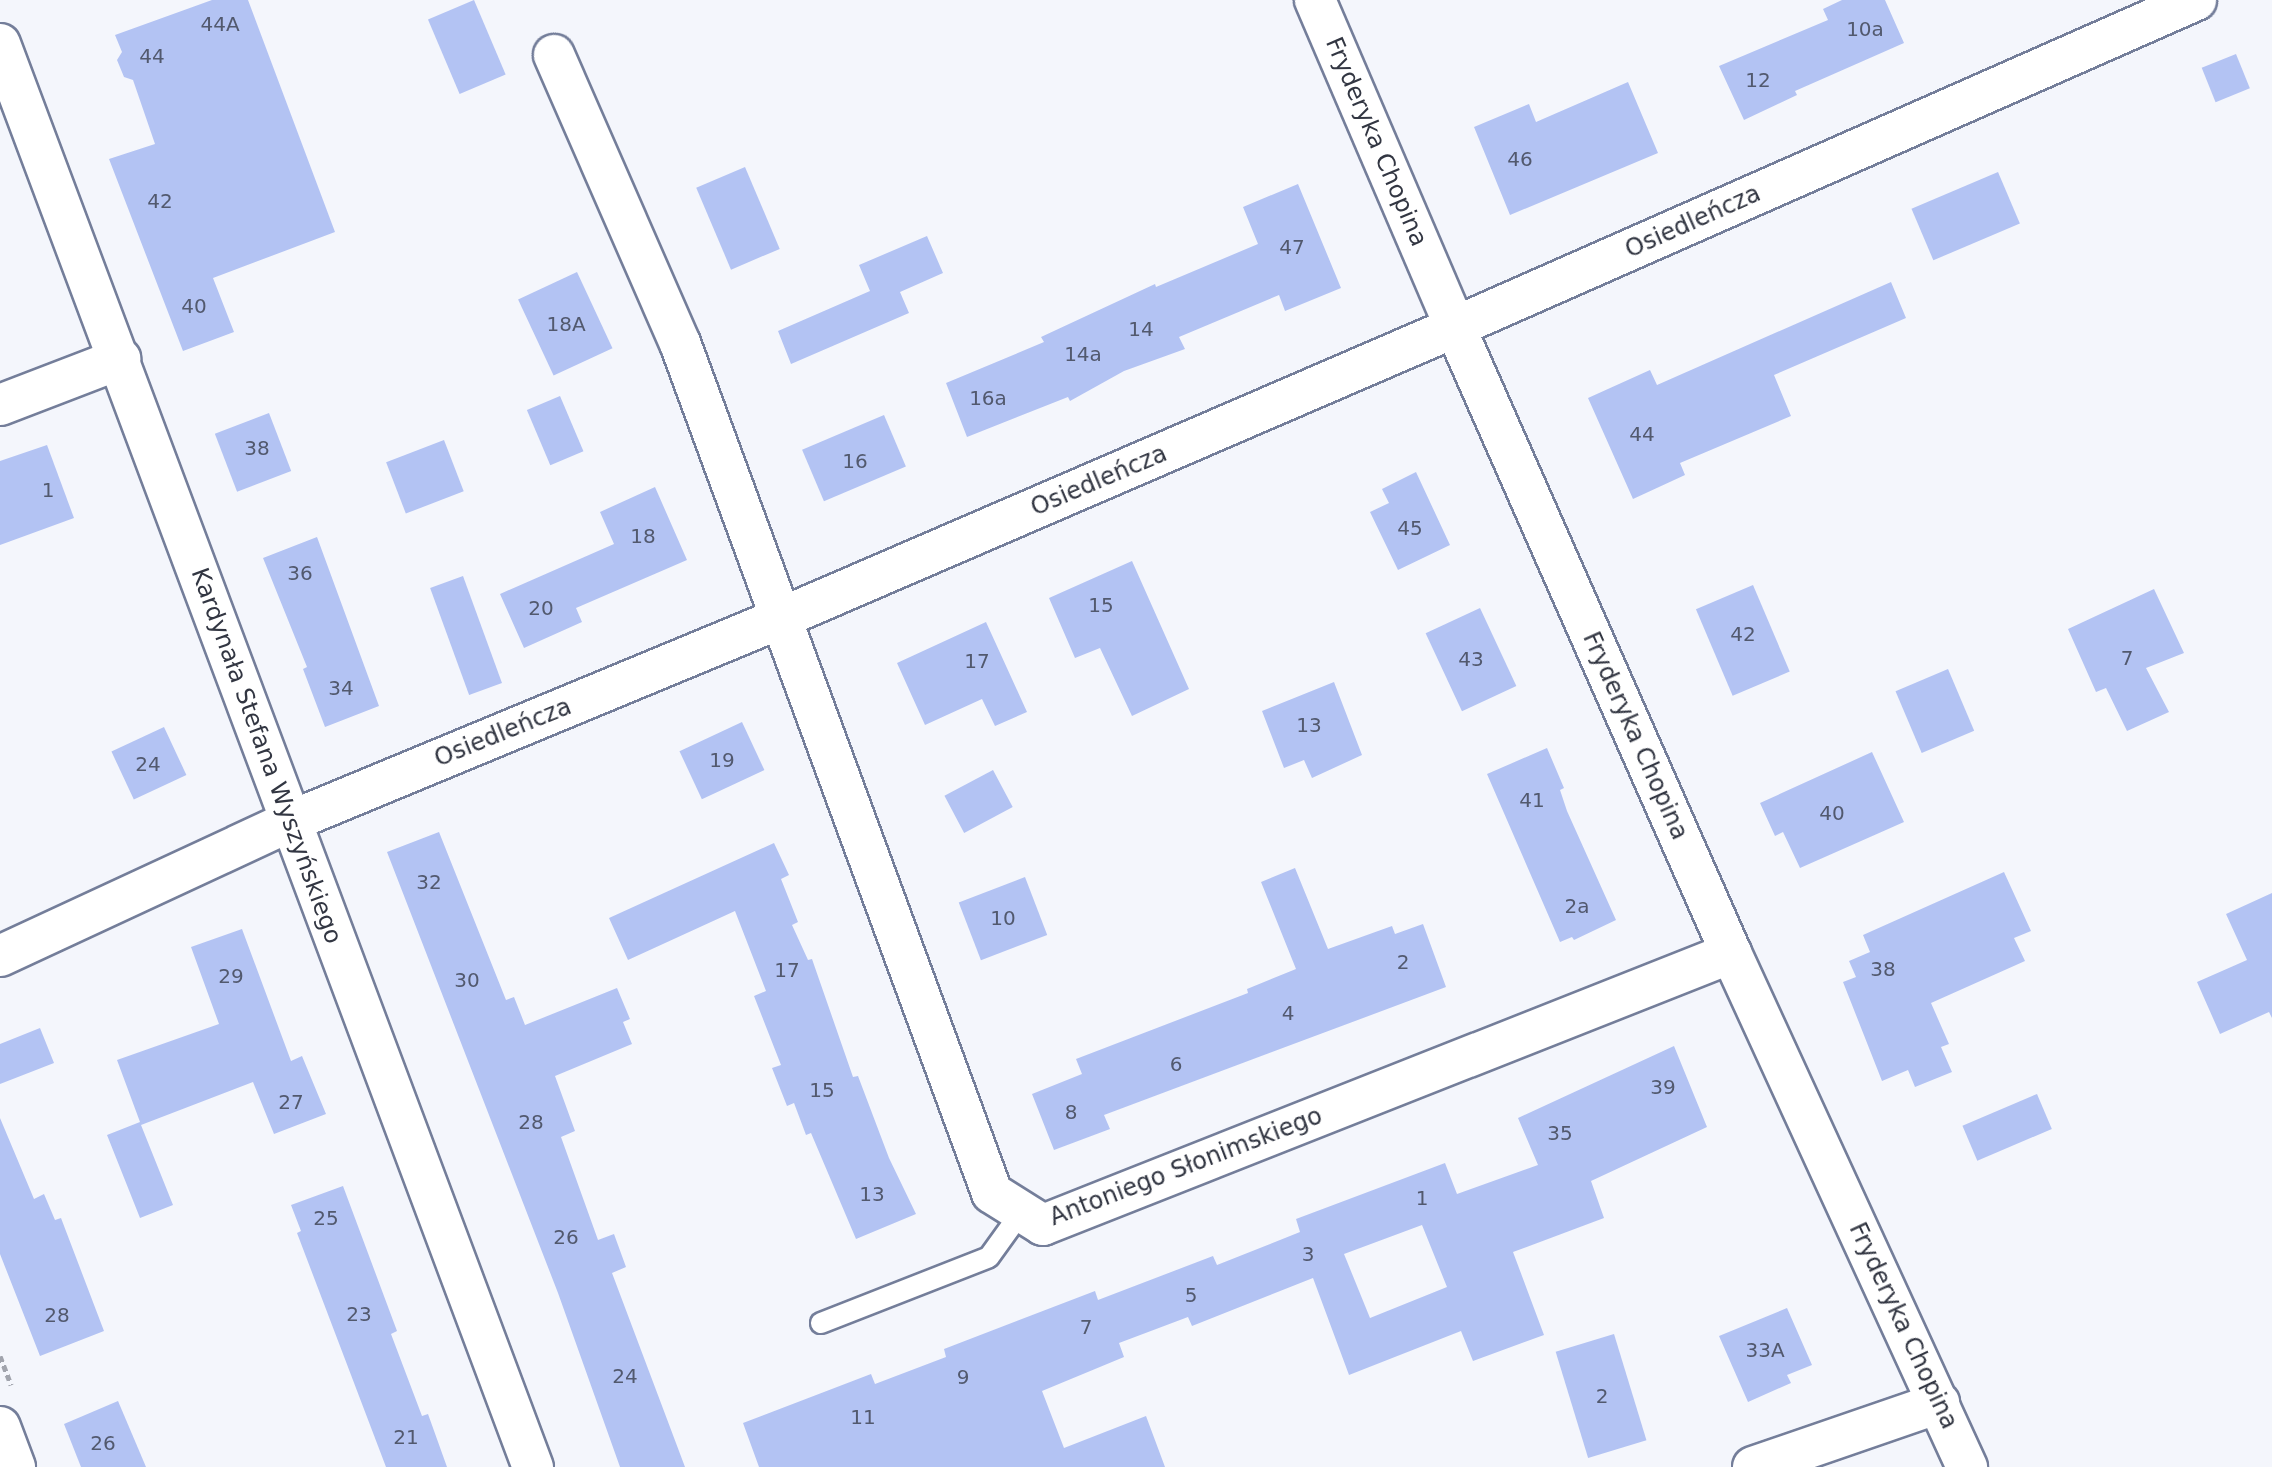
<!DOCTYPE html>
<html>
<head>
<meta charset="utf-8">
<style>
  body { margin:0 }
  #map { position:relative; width:2272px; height:1467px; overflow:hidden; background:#f4f6fc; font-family:"DejaVu Sans",sans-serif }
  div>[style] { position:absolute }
  .building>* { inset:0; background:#b3c3f3; transform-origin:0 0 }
  .path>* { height:5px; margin-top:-2.5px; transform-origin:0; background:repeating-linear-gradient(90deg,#a1a4ad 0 6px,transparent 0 10px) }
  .roads { filter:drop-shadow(2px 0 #747e9a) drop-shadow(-2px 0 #747e9a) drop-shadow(0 2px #747e9a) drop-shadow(0 -2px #747e9a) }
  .lane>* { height:20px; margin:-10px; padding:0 10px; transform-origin:10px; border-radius:10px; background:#fff }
  .street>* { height:40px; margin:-20px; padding:0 20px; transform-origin:20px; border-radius:20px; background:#fff }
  span { translate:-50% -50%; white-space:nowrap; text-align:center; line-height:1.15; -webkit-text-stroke:7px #fff; paint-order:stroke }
  .number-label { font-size:20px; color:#52596e }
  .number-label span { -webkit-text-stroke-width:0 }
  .street-label { font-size:24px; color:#323642 }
</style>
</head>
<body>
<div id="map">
  <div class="building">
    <i style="clip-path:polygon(212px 0,248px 0,335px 232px,213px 278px,234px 332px,183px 351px,109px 159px,155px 144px,133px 80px,124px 77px,117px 60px,122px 52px,115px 35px)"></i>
    <i style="left:474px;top:0;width:81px;height:50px;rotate:67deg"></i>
    <i style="clip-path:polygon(1842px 0,1885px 0,1904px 43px,1795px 91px,1797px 95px,1744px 120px,1719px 66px,1828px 20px,1823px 9px)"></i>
    <i style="left:2236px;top:54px;width:37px;height:37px;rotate:68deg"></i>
    <i style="clip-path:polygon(1628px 82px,1658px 153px,1510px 215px,1474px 127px,1529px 104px,1536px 122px)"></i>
    <i style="left:745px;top:167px;width:89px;height:53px;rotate:67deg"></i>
    <i style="left:1998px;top:172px;width:56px;height:94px;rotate:67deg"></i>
    <i style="clip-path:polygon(1298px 184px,1341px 288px,1285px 311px,1279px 295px,1179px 337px,1185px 349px,1124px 371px,1070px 401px,1068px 397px,967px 437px,946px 383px,1044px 342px,1041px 337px,1155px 284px,1156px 287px,1258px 244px,1243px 207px)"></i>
    <i style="clip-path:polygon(927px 236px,943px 273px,900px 292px,909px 313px,791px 364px,778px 331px,870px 291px,859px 265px)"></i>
    <i style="left:577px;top:272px;width:84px;height:65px;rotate:65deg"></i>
    <i style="clip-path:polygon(1891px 282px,1906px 318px,1774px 375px,1791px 416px,1680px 463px,1685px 475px,1633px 499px,1588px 398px,1650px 370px,1657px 385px)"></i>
    <i style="left:560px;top:396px;width:60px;height:36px;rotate:67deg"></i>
    <i style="left:269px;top:413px;width:62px;height:58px;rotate:69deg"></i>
    <i style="left:884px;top:415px;width:56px;height:89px;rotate:67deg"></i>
    <i style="left:444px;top:440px;width:55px;height:62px;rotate:69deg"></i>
    <i style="clip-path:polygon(47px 445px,74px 518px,0 545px,0 461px)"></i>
    <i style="clip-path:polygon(1416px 472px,1450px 545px,1398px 570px,1370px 512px,1389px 503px,1382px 489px)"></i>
    <i style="clip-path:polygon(655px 487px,687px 560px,576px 608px,582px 622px,524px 648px,500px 594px,614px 544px,600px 512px)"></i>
    <i style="clip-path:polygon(317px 537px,379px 706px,325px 727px,303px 669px,307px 667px,263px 558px)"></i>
    <i style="clip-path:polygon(1132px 561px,1189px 689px,1132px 716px,1100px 648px,1075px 658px,1049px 598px)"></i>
    <i style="left:463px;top:576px;width:114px;height:35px;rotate:70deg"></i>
    <i style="left:1753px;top:585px;width:94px;height:62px;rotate:67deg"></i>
    <i style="clip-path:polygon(2154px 589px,2184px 653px,2146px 668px,2169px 712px,2127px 731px,2106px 688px,2096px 692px,2068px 629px)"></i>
    <i style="left:1480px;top:608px;width:86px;height:60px;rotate:65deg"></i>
    <i style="clip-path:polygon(986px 622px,1027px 712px,995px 726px,982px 699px,925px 725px,897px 663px)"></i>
    <i style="left:1948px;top:669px;width:67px;height:57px;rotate:67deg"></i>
    <i style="clip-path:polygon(1334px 682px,1362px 755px,1312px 778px,1304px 760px,1284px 768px,1262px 711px)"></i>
    <i style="left:742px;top:722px;width:53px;height:69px;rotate:65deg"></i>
    <i style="left:164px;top:727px;width:53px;height:58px;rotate:65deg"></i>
    <i style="clip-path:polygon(1547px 748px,1564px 788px,1560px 790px,1567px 811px,1616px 920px,1574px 940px,1572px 937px,1560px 942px,1487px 774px)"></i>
    <i style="clip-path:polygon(1872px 752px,1904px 822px,1800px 868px,1783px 832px,1775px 836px,1760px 803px)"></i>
    <i style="left:993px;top:770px;width:42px;height:55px;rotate:62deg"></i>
    <i style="clip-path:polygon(439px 832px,506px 1000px,514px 997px,525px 1025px,617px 988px,630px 1019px,623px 1022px,632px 1044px,555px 1076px,575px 1131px,561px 1137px,598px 1240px,614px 1234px,626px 1267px,612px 1273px,685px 1467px,620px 1467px,558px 1293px,387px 852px)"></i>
    <i style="clip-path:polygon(774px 843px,789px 875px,781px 879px,798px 922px,792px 925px,808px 960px,812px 959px,853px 1077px,858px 1076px,889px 1158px,916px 1214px,856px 1239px,811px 1133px,806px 1135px,794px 1103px,787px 1106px,772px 1068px,781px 1065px,754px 996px,766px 991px,735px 911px,628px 960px,609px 918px)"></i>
    <i style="clip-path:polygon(1295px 868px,1328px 949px,1392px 926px,1395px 934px,1423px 924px,1446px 987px,1104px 1115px,1110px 1129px,1054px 1150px,1032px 1094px,1082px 1074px,1076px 1059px,1248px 993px,1247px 989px,1296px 969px,1261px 882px)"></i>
    <i style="clip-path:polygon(2004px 872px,2031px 931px,2014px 938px,2025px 961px,1931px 1003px,1949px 1044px,1941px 1047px,1952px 1072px,1915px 1087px,1908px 1070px,1882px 1081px,1843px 982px,1856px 977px,1849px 961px,1870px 952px,1863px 935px)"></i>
    <i style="left:1025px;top:877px;width:62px;height:71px;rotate:69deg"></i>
    <i style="clip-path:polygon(2272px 893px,2272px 1018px,2269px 1012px,2220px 1034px,2197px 982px,2247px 960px,2226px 914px)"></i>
    <i style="clip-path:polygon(242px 929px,291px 1061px,302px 1056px,326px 1114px,274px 1134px,253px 1082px,141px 1125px,173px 1205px,140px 1218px,107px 1135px,140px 1122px,117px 1060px,219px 1024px,191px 947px)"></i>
    <i style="clip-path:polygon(40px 1028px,54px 1063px,0 1084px,0 1044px)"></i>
    <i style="clip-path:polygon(evenodd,1674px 1046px,1707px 1127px,1591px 1181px,1604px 1218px,1513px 1252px,1544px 1335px,1473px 1361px,1461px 1331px,1349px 1375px,1313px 1278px,1192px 1326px,1188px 1317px,1119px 1343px,1124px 1357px,1042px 1391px,1064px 1448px,1146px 1416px,1165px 1467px,759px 1467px,743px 1423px,871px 1374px,875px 1384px,946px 1357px,944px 1349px,1095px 1291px,1098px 1300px,1213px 1256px,1217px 1265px,1300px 1232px,1296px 1219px,1445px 1163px,1457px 1194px,1538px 1165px,1518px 1118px,1674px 1046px,1422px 1225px,1447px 1287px,1370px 1318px,1344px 1254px,1422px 1225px)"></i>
    <i style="left:2037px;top:1094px;width:38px;height:81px;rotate:67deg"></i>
    <i style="clip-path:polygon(0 1118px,34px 1199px,44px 1194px,55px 1220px,61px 1218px,104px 1331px,40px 1356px,0 1254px)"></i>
    <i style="clip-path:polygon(343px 1186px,397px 1331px,391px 1334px,422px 1416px,428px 1414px,447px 1467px,386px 1467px,297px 1233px,301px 1231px,291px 1205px)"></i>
    <i style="clip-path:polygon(1787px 1308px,1812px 1365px,1787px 1375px,1791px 1383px,1748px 1402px,1719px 1336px)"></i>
    <i style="left:1614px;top:1334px;width:111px;height:61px;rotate:73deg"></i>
    <i style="clip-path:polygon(118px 1401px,146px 1467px,81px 1467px,64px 1424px)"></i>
  </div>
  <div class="path">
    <i style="left:0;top:1356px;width:31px;rotate:69deg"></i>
  </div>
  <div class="roads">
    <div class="lane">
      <i style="left:821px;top:1323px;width:180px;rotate:-21.4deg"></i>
      <i style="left:989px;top:1257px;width:57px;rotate:-54.3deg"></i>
    </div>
    <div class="street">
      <i style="left:1315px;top:0;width:356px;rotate:66.8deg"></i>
      <i style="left:1455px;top:327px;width:684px;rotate:66.21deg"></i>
      <i style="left:1731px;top:953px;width:566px;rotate:65.34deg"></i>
      <i style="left:0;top:44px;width:1520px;rotate:69.47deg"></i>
      <i style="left:554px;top:55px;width:314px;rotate:66.4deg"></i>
      <i style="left:680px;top:343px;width:905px;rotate:69.84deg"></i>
      <i style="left:992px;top:1193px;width:60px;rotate:32.1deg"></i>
      <i style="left:1043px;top:1225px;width:740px;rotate:-21.57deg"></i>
      <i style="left:0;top:405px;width:129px;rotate:-21deg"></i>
      <i style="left:0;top:956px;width:319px;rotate:-24.9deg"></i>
      <i style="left:289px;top:822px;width:533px;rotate:-22.52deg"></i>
      <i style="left:781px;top:618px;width:734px;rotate:-23.35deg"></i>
      <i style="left:1455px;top:327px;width:810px;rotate:-23.81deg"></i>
      <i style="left:0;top:1427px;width:43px;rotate:69.4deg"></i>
      <i style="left:1753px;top:1467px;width:197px;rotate:-19deg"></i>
    </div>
  </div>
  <div class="number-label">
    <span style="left:220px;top:24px">44A</span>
    <span style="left:1865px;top:29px">10a</span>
    <span style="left:152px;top:56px">44</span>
    <span style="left:1758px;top:80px">12</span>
    <span style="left:1520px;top:159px">46</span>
    <span style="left:160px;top:201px">42</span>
    <span style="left:1292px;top:247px">47</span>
    <span style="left:194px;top:306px">40</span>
    <span style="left:566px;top:324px">18A</span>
    <span style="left:1141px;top:329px">14</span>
    <span style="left:1083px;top:354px">14a</span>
    <span style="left:988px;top:398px">16a</span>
    <span style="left:1642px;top:434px">44</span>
    <span style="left:257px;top:448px">38</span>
    <span style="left:855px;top:461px">16</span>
    <span style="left:48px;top:490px">1</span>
    <span style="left:1410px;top:528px">45</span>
    <span style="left:643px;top:536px">18</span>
    <span style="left:300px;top:573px">36</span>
    <span style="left:1101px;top:605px">15</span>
    <span style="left:541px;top:608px">20</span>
    <span style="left:1743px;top:634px">42</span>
    <span style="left:2127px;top:658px">7</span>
    <span style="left:1471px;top:659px">43</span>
    <span style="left:977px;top:661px">17</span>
    <span style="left:341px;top:688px">34</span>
    <span style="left:1309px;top:725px">13</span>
    <span style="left:722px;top:760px">19</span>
    <span style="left:148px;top:764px">24</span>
    <span style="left:1532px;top:800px">41</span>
    <span style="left:1832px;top:813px">40</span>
    <span style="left:429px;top:882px">32</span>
    <span style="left:1577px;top:906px">2a</span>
    <span style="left:1003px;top:918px">10</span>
    <span style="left:1403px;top:962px">2</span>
    <span style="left:1883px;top:969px">38</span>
    <span style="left:787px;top:970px">17</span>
    <span style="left:231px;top:976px">29</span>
    <span style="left:467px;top:980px">30</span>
    <span style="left:1288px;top:1013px">4</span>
    <span style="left:1176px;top:1064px">6</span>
    <span style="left:1663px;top:1087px">39</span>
    <span style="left:822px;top:1090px">15</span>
    <span style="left:291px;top:1102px">27</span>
    <span style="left:1071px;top:1112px">8</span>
    <span style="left:531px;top:1122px">28</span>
    <span style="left:1560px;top:1133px">35</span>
    <span style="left:872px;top:1194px">13</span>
    <span style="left:1422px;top:1198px">1</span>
    <span style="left:326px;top:1218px">25</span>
    <span style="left:566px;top:1237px">26</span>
    <span style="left:1308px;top:1254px">3</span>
    <span style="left:1191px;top:1295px">5</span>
    <span style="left:359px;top:1314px">23</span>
    <span style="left:57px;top:1315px">28</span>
    <span style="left:1086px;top:1327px">7</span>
    <span style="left:1765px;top:1350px">33A</span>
    <span style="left:625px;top:1376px">24</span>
    <span style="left:963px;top:1377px">9</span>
    <span style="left:1602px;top:1396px">2</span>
    <span style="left:863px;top:1417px">11</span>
    <span style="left:406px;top:1437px">21</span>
    <span style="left:103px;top:1443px">26</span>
  </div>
  <div class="street-label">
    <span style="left:1376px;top:142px;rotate:67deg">Fryderyka Chopina</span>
    <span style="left:1693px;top:222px;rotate:-24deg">Osiedleńcza</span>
    <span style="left:1099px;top:481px;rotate:-23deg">Osiedleńcza</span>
    <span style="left:503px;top:733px;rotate:-22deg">Osiedleńcza</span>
    <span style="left:1635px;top:736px;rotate:66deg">Fryderyka Chopina</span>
    <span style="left:266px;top:756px;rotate:70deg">Kardynała Stefana Wyszyńskiego</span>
    <span style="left:1186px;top:1167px;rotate:-21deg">Antoniego Słonimskiego</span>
    <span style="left:1903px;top:1326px;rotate:65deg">Fryderyka Chopina</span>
  </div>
</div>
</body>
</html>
